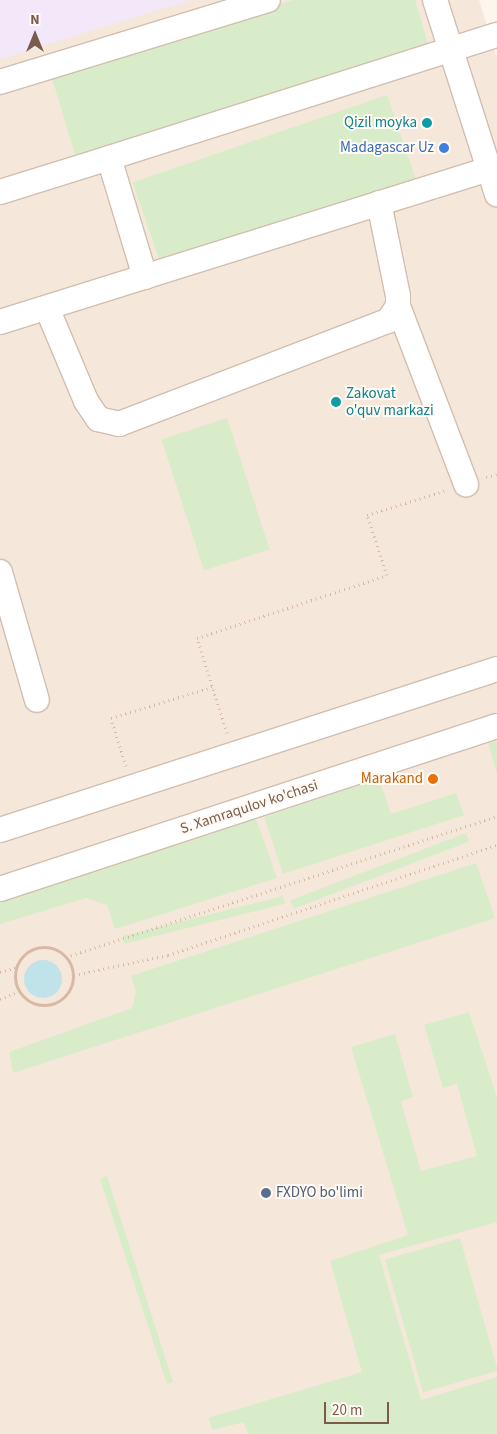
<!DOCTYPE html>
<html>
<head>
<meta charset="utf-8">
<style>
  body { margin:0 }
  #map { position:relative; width:497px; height:1434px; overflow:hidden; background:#fdf6ec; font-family:"Source Sans 3",sans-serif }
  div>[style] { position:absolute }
  .residential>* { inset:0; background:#f5e8da }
  .education>* { inset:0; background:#f3e8fa }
  .green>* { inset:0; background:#d8ecc9; transform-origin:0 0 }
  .water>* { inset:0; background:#bfe3e8 }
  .round { border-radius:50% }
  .path>* { height:3px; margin-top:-1.5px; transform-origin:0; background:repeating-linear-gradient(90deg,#d9b8a5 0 1px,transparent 0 5px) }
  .path>.ring { margin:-1.5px; padding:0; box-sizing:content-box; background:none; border:3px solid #d9b8a5; border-radius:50% }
  .roads { filter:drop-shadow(1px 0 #d1beb0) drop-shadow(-1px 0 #d1beb0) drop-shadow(0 1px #d1beb0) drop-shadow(0 -1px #d1beb0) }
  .minor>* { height:24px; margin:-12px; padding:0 12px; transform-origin:12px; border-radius:12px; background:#fff }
  .dots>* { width:14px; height:14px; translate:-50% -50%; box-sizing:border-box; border:2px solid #fffaf3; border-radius:50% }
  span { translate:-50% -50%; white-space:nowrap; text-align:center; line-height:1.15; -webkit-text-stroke:4px #fffaf3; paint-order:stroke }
  .culture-label { font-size:15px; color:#0d838f }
  .right { translate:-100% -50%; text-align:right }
  .left { translate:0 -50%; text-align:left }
  .shop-label { font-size:15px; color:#366cbe }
  .food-label { font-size:15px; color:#c56008 }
  .street-label { font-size:15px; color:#7a5c4d }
  .service-label { font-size:15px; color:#4e5e75 }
  .north { position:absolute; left:10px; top:10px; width:50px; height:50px; -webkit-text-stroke:4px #fffaf3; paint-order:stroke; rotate:0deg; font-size:14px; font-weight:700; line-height:20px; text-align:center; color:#7a5c4d }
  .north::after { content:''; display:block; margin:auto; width:18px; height:22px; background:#7a5c4d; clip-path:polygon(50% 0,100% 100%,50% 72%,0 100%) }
  .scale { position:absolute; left:324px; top:1402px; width:65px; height:22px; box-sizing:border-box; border:2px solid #7a5c4d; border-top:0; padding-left:6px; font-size:15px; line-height:18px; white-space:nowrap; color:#7a5c4d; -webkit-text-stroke:4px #fffaf3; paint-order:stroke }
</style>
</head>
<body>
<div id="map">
  <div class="residential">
    <i style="clip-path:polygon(0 0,479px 0,497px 58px,497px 1434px,0 1434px)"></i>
  </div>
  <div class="education">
    <i style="clip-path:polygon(0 0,190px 0,0 59px)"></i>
  </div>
  <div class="green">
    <i style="clip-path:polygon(293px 0,415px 0,429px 47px,76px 158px,51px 75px)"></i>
    <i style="left:387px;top:95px;width:95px;height:269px;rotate:71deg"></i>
    <i style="left:227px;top:418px;width:138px;height:69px;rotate:72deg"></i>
    <i style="clip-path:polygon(497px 741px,497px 775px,488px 743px)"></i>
    <i style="clip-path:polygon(379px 779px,391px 814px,456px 793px,464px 815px,283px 874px,264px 817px)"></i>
    <i style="clip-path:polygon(255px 816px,277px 878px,115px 929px,107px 905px,86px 898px,0 924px,0 899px)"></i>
    <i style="left:466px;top:833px;width:9px;height:188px;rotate:69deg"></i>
    <i style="clip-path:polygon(476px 863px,495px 918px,13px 1073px,9px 1052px,132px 1008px,136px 992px,131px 976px)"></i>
    <i style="left:283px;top:896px;width:8px;height:165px;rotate:76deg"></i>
    <i style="clip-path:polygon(469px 1012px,497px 1097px,497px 1222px,379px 1255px,421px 1400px,497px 1377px,497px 1434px,248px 1434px,244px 1422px,213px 1430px,208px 1418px,362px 1372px,330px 1261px,408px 1235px,351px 1047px,395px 1034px,413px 1097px,401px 1101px,421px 1171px,477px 1156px,457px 1084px,443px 1088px,424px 1025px)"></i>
    <i style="clip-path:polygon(107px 1176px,173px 1382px,167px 1384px,100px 1179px)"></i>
    <i style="left:460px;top:1238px;width:138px;height:78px;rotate:74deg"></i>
  </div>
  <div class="water">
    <i class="round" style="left:24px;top:960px;width:38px;height:38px"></i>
  </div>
  <div class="path">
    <i style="left:486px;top:477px;width:11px;rotate:-15deg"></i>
    <i style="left:227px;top:733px;width:100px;rotate:-107.5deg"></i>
    <i style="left:197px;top:638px;width:200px;rotate:-18.3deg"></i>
    <i style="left:387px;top:575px;width:63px;rotate:-108.4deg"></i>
    <i style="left:367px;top:515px;width:81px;rotate:-17.3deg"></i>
    <i style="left:126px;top:766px;width:50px;rotate:-107.4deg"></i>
    <i style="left:111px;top:718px;width:106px;rotate:-17.1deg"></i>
    <i class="ring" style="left:15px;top:947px;width:55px;height:55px"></i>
    <i style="left:66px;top:957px;width:453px;rotate:-18.1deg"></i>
    <i style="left:0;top:972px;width:18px;rotate:-16deg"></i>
    <i style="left:74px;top:975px;width:96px;rotate:-12deg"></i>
    <i style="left:168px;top:955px;width:347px;rotate:-18.5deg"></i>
    <i style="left:0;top:999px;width:22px;rotate:-22deg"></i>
  </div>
  <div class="roads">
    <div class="minor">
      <i style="left:435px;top:0;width:204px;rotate:72.3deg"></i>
      <i style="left:0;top:82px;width:280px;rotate:-17deg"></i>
      <i style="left:0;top:192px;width:114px;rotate:-17.3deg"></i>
      <i style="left:145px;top:277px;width:124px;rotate:-106.8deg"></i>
      <i style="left:109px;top:158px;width:407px;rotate:-17.6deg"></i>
      <i style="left:398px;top:306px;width:191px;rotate:69.1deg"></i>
      <i style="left:47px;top:308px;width:101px;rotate:67.2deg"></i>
      <i style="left:86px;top:401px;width:22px;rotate:56deg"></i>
      <i style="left:98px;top:419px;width:22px;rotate:13deg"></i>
      <i style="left:119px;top:424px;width:288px;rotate:-21deg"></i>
      <i style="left:388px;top:321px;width:18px;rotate:-56deg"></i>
      <i style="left:398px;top:306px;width:10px;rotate:-90deg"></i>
      <i style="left:398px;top:296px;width:95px;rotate:-101.5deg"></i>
      <i style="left:0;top:322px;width:512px;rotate:-17.37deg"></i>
      <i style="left:0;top:572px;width:133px;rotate:73.9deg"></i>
      <i style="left:0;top:830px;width:522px;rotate:-17.95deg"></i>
      <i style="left:0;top:889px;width:523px;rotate:-18.16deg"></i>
    </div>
  </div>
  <div class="dots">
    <i style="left:427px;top:123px;background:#0f9aa8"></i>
    <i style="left:444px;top:148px;background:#3f7fe0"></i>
    <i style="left:336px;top:402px;background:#0f9aa8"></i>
    <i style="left:433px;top:779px;background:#e8710a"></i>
    <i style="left:266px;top:1193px;background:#5c6f8a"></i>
  </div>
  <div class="culture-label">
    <span class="right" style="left:417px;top:123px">Qizil moyka</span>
    <span class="left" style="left:346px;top:402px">Zakovat<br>o'quv markazi</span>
  </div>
  <div class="shop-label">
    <span class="right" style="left:434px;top:148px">Madagascar Uz</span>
  </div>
  <div class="food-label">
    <span class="right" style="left:423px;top:779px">Marakand</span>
  </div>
  <div class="street-label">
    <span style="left:249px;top:807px;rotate:-18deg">S. Xamraqulov ko'chasi</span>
  </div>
  <div class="service-label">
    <span class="left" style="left:276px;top:1193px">FXDYO bo'limi</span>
  </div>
  <div class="north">N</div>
  <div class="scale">20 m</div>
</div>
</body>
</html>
